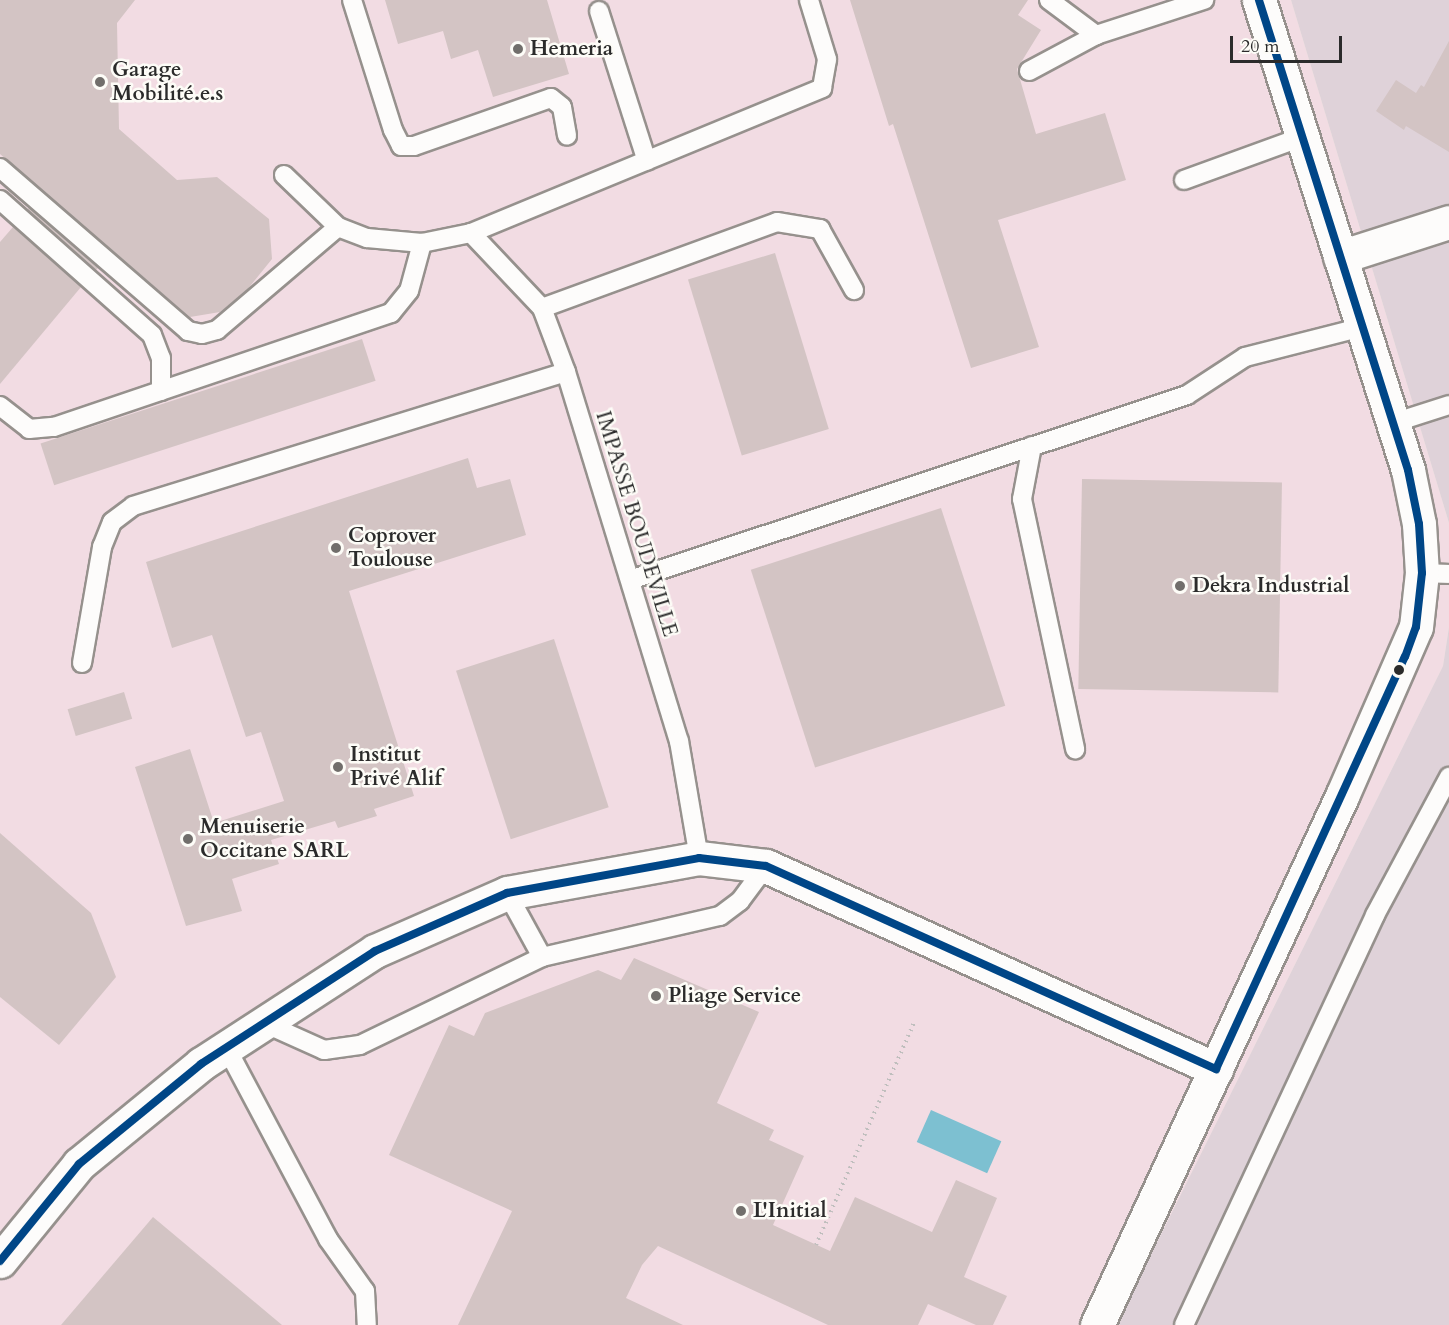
<!DOCTYPE html>
<html>
<head>
<meta charset="utf-8">
<style>
  body { margin:0 }
  #map { position:relative; width:1449px; height:1325px; overflow:hidden; background:#f3ebe2; font-family:Cardo,serif }
  div>[style] { position:absolute }
  .built>* { inset:0; background:#f2dce3 }
  .industrial>* { inset:0; background:#dfd2d9 }
  .water>* { inset:0; background:#7dc0d1; transform-origin:0 0 }
  .building>* { inset:0; background:#d3c4c4; transform-origin:0 0 }
  .path>* { height:4px; margin-top:-2px; transform-origin:0; background:repeating-linear-gradient(90deg,#bfbebd 0 1.5px,transparent 0 6px) }
  .roads { filter:drop-shadow(2px 0 #96918d) drop-shadow(-2px 0 #96918d) drop-shadow(0 2px #96918d) drop-shadow(0 -2px #96918d) }
  .lane>* { height:18px; margin:-9px; padding:0 9px; transform-origin:9px; border-radius:9px; background:#fdfcfb }
  .street>* { height:33px; margin:-16.5px; padding:0 16.5px; transform-origin:16.5px; border-radius:16.5px; background:#fdfcfb }
  .bus-1>* { height:8px; margin:-4px; padding:0 4px; transform-origin:4px; border-radius:4px; background:#004687 }
  .dots>* { width:16px; height:16px; translate:-50% -50%; box-sizing:border-box; border:3px solid #fdfcf7; border-radius:50% }
  span { translate:-50% -50%; white-space:nowrap; text-align:center; line-height:1.15; -webkit-text-stroke:5px #fdfcf7; paint-order:stroke }
  .poi-label { font-size:21px; color:#2b2b2b; font-weight:700 }
  .left { translate:0 -50%; text-align:left }
  .street-label { font-size:21px; color:#2b2b2b }
  .scale { position:absolute; left:1230px; top:36px; width:112px; height:27px; box-sizing:border-box; border:3px solid #2b2b2b; border-top:0; padding-left:8px; font-size:18px; line-height:21px; white-space:nowrap; color:#2b2b2b; -webkit-text-stroke:4px #fdfcf7; paint-order:stroke }
</style>
</head>
<body>
<div id="map">
  <div class="built">
    <i style="clip-path:polygon(0 0,1291px 0,1449px 523px,1449px 627px,1443px 666px,1116px 1325px,0 1325px)"></i>
  </div>
  <div class="industrial">
    <i style="clip-path:polygon(1291px 0,1449px 0,1449px 523px)"></i>
    <i style="clip-path:polygon(1449px 627px,1449px 1325px,1116px 1325px,1443px 666px)"></i>
  </div>
  <div class="water">
    <i style="left:931px;top:1110px;width:77px;height:35px;rotate:24deg"></i>
  </div>
  <div class="building">
    <i style="clip-path:polygon(0 0,135px 0,117px 23px,119px 129px,177px 180px,217px 177px,269px 219px,272px 259px,247px 290px,220px 312px,190px 317px,0 154px)"></i>
    <i style="clip-path:polygon(385px 0,547px 0,569px 74px,493px 97px,478px 50px,451px 59px,443px 31px,398px 44px)"></i>
    <i style="clip-path:polygon(850px 0,1028px 0,1018px 15px,1041px 30px,1017px 69px,1036px 134px,1105px 113px,1126px 180px,998px 220px,1039px 347px,971px 368px,893px 124px,889px 126px)"></i>
    <i style="clip-path:polygon(1449px 41px,1449px 152px,1406px 126px,1404px 130px,1376px 111px,1396px 80px,1416px 93px,1421px 85px,1424px 87px)"></i>
    <i style="clip-path:polygon(29px 208px,98px 268px,96px 270px,27px 209px)"></i>
    <i style="clip-path:polygon(13px 227px,81px 287px,0 384px,0 242px)"></i>
    <i style="left:775px;top:253px;width:184px;height:91px;rotate:73deg"></i>
    <i style="left:362px;top:339px;width:44px;height:338px;rotate:72deg"></i>
    <i style="clip-path:polygon(468px 458px,477px 488px,510px 479px,526px 535px,349px 591px,414px 796px,374px 809px,377px 816px,338px 828px,335px 821px,271px 840px,279px 864px,232px 879px,242px 911px,186px 926px,135px 767px,190px 749px,214px 823px,284px 801px,261px 732px,246px 737px,212px 635px,172px 648px,146px 562px)"></i>
    <i style="left:1082px;top:479px;width:200px;height:210px;rotate:1deg"></i>
    <i style="left:941px;top:508px;width:208px;height:200px;rotate:72deg"></i>
    <i style="left:554px;top:639px;width:177px;height:103px;rotate:72deg"></i>
    <i style="left:124px;top:692px;width:28px;height:59px;rotate:73deg"></i>
    <i style="clip-path:polygon(0 833px,91px 913px,116px 977px,59px 1045px,0 997px)"></i>
    <i style="clip-path:polygon(634px 958px,759px 1012px,717px 1103px,774px 1130px,769px 1140px,804px 1156px,773px 1225px,830px 1251px,855px 1197px,932px 1232px,956px 1180px,997px 1198px,964px 1277px,1007px 1296px,993px 1325px,976px 1325px,928px 1304px,918px 1325px,828px 1325px,658px 1246px,642px 1265px,626px 1298px,683px 1325px,458px 1325px,512px 1211px,389px 1155px,449px 1025px,474px 1036px,485px 1013px,598px 970px,621px 980px)"></i>
    <i style="clip-path:polygon(153px 1217px,282px 1325px,61px 1325px)"></i>
  </div>
  <div class="path">
    <i style="left:816px;top:1245px;width:245px;rotate:-66.2deg"></i>
  </div>
  <div class="roads">
    <div class="lane">
      <i style="left:352px;top:0;width:136px;rotate:72.5deg"></i>
      <i style="left:393px;top:130px;width:18px;rotate:63deg"></i>
      <i style="left:401px;top:146px;width:13px"></i>
      <i style="left:414px;top:146px;width:145px;rotate:-19.3deg"></i>
      <i style="left:551px;top:98px;width:14px;rotate:39deg"></i>
      <i style="left:562px;top:107px;width:29px;rotate:80deg"></i>
      <i style="left:1049px;top:0;width:59px;rotate:36.7deg"></i>
      <i style="left:599px;top:11px;width:157px;rotate:72.3deg"></i>
      <i style="left:1029px;top:71px;width:76px;rotate:-28.2deg"></i>
      <i style="left:1096px;top:35px;width:114px;rotate:-18deg"></i>
      <i style="left:0;top:168px;width:249px;rotate:40.9deg"></i>
      <i style="left:188px;top:331px;width:14px;rotate:12deg"></i>
      <i style="left:202px;top:334px;width:16px;rotate:-15deg"></i>
      <i style="left:217px;top:330px;width:159px;rotate:-40.4deg"></i>
      <i style="left:284px;top:175px;width:75px;rotate:43.9deg"></i>
      <i style="left:338px;top:227px;width:31px;rotate:21deg"></i>
      <i style="left:367px;top:238px;width:55px;rotate:5.2deg"></i>
      <i style="left:422px;top:243px;width:50px;rotate:-11.5deg"></i>
      <i style="left:471px;top:233px;width:380px;rotate:-22.4deg"></i>
      <i style="left:822px;top:88px;width:29px;rotate:-80deg"></i>
      <i style="left:827px;top:59px;width:62px;rotate:-107deg"></i>
      <i style="left:1184px;top:180px;width:126px;rotate:-20deg"></i>
      <i style="left:0;top:200px;width:203px;rotate:41.6deg"></i>
      <i style="left:152px;top:335px;width:25px;rotate:69deg"></i>
      <i style="left:161px;top:358px;width:33px;rotate:90deg"></i>
      <i style="left:471px;top:233px;width:103px;rotate:46.6deg"></i>
      <i style="left:542px;top:308px;width:68px;rotate:69.4deg"></i>
      <i style="left:566px;top:372px;width:386px;rotate:73deg"></i>
      <i style="left:679px;top:741px;width:119px;rotate:80.3deg"></i>
      <i style="left:542px;top:308px;width:250px;rotate:-20.1deg"></i>
      <i style="left:777px;top:222px;width:44px;rotate:9.2deg"></i>
      <i style="left:820px;top:229px;width:70px;rotate:60.9deg"></i>
      <i style="left:0;top:406px;width:37px;rotate:38deg"></i>
      <i style="left:29px;top:429px;width:25px;rotate:-5deg"></i>
      <i style="left:54px;top:427px;width:356px;rotate:-18.7deg"></i>
      <i style="left:391px;top:313px;width:28px;rotate:-51deg"></i>
      <i style="left:409px;top:291px;width:50px;rotate:-74.8deg"></i>
      <i style="left:1393px;top:423px;width:59px;rotate:-17.8deg"></i>
      <i style="left:1032px;top:446px;width:54px;rotate:100.7deg"></i>
      <i style="left:1022px;top:499px;width:256px;rotate:78deg"></i>
      <i style="left:1422px;top:573px;width:27px;rotate:2deg"></i>
      <i style="left:630px;top:580px;width:587px;rotate:-18.37deg"></i>
      <i style="left:1187px;top:395px;width:69px;rotate:-33.2deg"></i>
      <i style="left:1245px;top:357px;width:122px;rotate:-14.3deg"></i>
      <i style="left:82px;top:663px;width:118px;rotate:-80.2deg"></i>
      <i style="left:102px;top:547px;width:27px;rotate:-68deg"></i>
      <i style="left:112px;top:522px;width:26px;rotate:-37deg"></i>
      <i style="left:133px;top:506px;width:453px;rotate:-17.2deg"></i>
      <i style="left:507px;top:893px;width:73px;rotate:61.3deg"></i>
      <i style="left:264px;top:1023px;width:66px;rotate:24.2deg"></i>
      <i style="left:324px;top:1050px;width:36px;rotate:-8deg"></i>
      <i style="left:360px;top:1045px;width:202px;rotate:-25.8deg"></i>
      <i style="left:542px;top:957px;width:183px;rotate:-13deg"></i>
      <i style="left:720px;top:916px;width:25px;rotate:-37deg"></i>
      <i style="left:740px;top:901px;width:44px;rotate:-53.4deg"></i>
      <i style="left:226px;top:1047px;width:217px;rotate:62deg"></i>
      <i style="left:328px;top:1239px;width:64px;rotate:54.6deg"></i>
      <i style="left:365px;top:1291px;width:34px;rotate:87deg"></i>
      <i style="left:1184px;top:1325px;width:452px;rotate:-65deg"></i>
      <i style="left:1375px;top:915px;width:157px;rotate:-61.8deg"></i>
    </div>
    <div class="street">
      <i style="left:1340px;top:257px;width:114px;rotate:-17.8deg"></i>
      <i style="left:0;top:1261px;width:125px;rotate:-50.8deg"></i>
      <i style="left:79px;top:1164px;width:158px;rotate:-39.3deg"></i>
      <i style="left:201px;top:1064px;width:207px;rotate:-33deg"></i>
      <i style="left:375px;top:951px;width:144px;rotate:-23.7deg"></i>
      <i style="left:507px;top:893px;width:195px;rotate:-10.3deg"></i>
      <i style="left:699px;top:858px;width:67px;rotate:6.8deg"></i>
      <i style="left:766px;top:866px;width:494px;rotate:24.3deg"></i>
      <i style="left:1097px;top:1325px;width:583px;rotate:-65.15deg"></i>
      <i style="left:1342px;top:796px;width:184px;rotate:-66.4deg"></i>
      <i style="left:1416px;top:627px;width:54px;rotate:-83.7deg"></i>
      <i style="left:1422px;top:573px;width:49px;rotate:-93.5deg"></i>
      <i style="left:1419px;top:524px;width:55px;rotate:-101.5deg"></i>
      <i style="left:1408px;top:470px;width:493px;rotate:-107.6deg"></i>
    </div>
  </div>
  <div class="bus-1">
    <i style="left:1216px;top:1069px;width:453px;rotate:-65.4deg"></i>
    <i style="left:1405px;top:657px;width:32px;rotate:-70deg"></i>
    <i style="left:1416px;top:627px;width:54px;rotate:-83.7deg"></i>
    <i style="left:1422px;top:573px;width:49px;rotate:-93.5deg"></i>
    <i style="left:1419px;top:524px;width:55px;rotate:-101.5deg"></i>
    <i style="left:1408px;top:470px;width:493px;rotate:-107.6deg"></i>
    <i style="left:0;top:1261px;width:125px;rotate:-50.8deg"></i>
    <i style="left:79px;top:1164px;width:158px;rotate:-39.3deg"></i>
    <i style="left:201px;top:1064px;width:207px;rotate:-33deg"></i>
    <i style="left:375px;top:951px;width:144px;rotate:-23.7deg"></i>
    <i style="left:507px;top:893px;width:195px;rotate:-10.3deg"></i>
    <i style="left:699px;top:858px;width:67px;rotate:6.8deg"></i>
    <i style="left:766px;top:866px;width:494px;rotate:24.3deg"></i>
  </div>
  <div class="dots">
    <i style="left:518px;top:49px;background:#716e6b"></i>
    <i style="left:100px;top:82px;background:#716e6b"></i>
    <i style="left:336px;top:548px;background:#716e6b"></i>
    <i style="left:1180px;top:586px;background:#716e6b"></i>
    <i style="left:1399px;top:670px;background:#2b2b2b"></i>
    <i style="left:338px;top:767px;background:#716e6b"></i>
    <i style="left:188px;top:839px;background:#716e6b"></i>
    <i style="left:656px;top:996px;background:#716e6b"></i>
    <i style="left:741px;top:1211px;background:#716e6b"></i>
  </div>
  <div class="poi-label">
    <span class="left" style="left:530px;top:49px">Hemeria</span>
    <span class="left" style="left:112px;top:82px">Garage<br>Mobilité.e.s</span>
    <span class="left" style="left:348px;top:548px">Coprover<br>Toulouse</span>
    <span class="left" style="left:1192px;top:586px">Dekra Industrial</span>
    <span class="left" style="left:350px;top:767px">Institut<br>Privé Alif</span>
    <span class="left" style="left:200px;top:839px">Menuiserie<br>Occitane SARL</span>
    <span class="left" style="left:668px;top:996px">Pliage Service</span>
    <span class="left" style="left:753px;top:1211px">L'Initial</span>
  </div>
  <div class="street-label">
    <span style="left:636px;top:524px;rotate:73deg">IMPASSE BOUDEVILLE</span>
  </div>
  <div class="scale">20 m</div>
</div>
</body>
</html>
